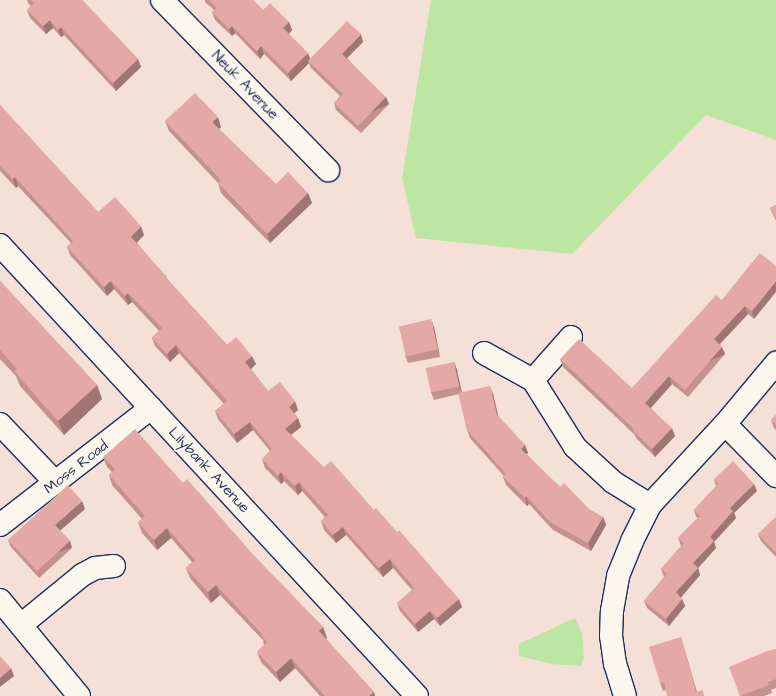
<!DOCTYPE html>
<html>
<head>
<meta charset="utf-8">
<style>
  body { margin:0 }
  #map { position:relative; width:776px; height:696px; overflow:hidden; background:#f4e0d7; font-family:"Architects Daughter",sans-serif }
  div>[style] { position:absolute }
  .green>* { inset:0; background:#bde6a2 }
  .roads { filter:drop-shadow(1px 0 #1b2f5e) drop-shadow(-1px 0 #1b2f5e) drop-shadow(0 1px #1b2f5e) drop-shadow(0 -1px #1b2f5e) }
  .minor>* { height:22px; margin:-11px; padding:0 11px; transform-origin:11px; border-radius:11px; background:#fbf7ec }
  .wall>* { inset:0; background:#c4918f }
  .shaded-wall>* { inset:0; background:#a07674; transform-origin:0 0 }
  .building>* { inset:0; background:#e4a9a6; transform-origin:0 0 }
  span { translate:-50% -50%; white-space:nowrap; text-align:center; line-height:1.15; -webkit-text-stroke:3.5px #fbf7ec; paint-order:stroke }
  .street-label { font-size:15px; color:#1b2f5e }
</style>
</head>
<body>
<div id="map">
  <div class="green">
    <i style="clip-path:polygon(431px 0,776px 0,776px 140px,706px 115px,572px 254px,416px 238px,402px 178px)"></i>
    <i style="clip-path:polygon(575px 618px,582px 633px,584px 657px,581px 666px,552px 664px,519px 656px,519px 644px)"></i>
  </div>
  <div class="roads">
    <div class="minor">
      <i style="left:162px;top:0;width:238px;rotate:45.7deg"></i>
      <i style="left:0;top:245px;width:614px;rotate:47.24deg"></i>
      <i style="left:571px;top:337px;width:57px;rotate:131.5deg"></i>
      <i style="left:533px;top:380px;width:79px;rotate:57.9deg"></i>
      <i style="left:575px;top:447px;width:52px;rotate:42.6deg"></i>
      <i style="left:613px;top:482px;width:44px;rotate:31.9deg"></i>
      <i style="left:484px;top:353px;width:56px;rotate:28.9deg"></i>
      <i style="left:0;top:424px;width:81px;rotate:46.5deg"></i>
      <i style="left:725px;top:424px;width:80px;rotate:-50.1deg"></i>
      <i style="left:0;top:525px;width:191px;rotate:-37.8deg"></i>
      <i style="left:0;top:600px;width:124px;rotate:50.5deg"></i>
      <i style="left:21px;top:625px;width:79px;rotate:-39.3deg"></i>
      <i style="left:82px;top:575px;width:15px;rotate:-28deg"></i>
      <i style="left:95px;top:568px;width:19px;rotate:-6deg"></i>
      <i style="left:625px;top:696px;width:34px;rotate:-107deg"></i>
      <i style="left:615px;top:664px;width:28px;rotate:-98deg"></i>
      <i style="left:611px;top:636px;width:25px;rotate:-88deg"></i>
      <i style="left:612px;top:611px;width:36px;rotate:-80deg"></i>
      <i style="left:618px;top:576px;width:38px;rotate:-68deg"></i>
      <i style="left:632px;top:541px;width:40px;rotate:-63.4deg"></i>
      <i style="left:650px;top:505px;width:110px;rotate:-47.2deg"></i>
      <i style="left:725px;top:424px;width:73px;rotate:45.6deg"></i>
    </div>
  </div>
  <div class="wall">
    <i style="clip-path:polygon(27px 0,82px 0,138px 59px,141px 67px,116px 91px,64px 35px,61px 37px,53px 28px,46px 34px,30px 18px,27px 10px,31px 6px,28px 3px)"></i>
    <i style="clip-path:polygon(205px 0,253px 0,263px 10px,289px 22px,292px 30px,289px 34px,310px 60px,363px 42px,347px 58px,389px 104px,361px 133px,336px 110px,334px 103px,340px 96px,311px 68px,309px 63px,291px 81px,264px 54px,260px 59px,235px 33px,232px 36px,215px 20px,212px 12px,214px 10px,205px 2px)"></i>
    <i style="clip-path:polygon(0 105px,98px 212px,144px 235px,137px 243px,169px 281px,227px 345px,256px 364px,251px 369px,268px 391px,298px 410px,294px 413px,298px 418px,301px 427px,291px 435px,462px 607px,440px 626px,434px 619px,418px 632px,400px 611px,397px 603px,412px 590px,393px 568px,383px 577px,346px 535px,336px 543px,324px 530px,321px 521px,325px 517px,302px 491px,298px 495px,284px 481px,281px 484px,265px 468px,262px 459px,270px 451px,253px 430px,237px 443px,218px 419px,215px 411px,224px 404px,179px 353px,170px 362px,155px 346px,152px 338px,159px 331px,132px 302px,128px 305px,114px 289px,107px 296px,70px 255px,67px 247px,71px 243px,18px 186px,16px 188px,0 171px)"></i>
    <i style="clip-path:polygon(165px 121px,221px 127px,219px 129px,276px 184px,308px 193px,312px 203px,270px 243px,221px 193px,218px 183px,169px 131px)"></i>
    <i style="clip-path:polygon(776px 205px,776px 221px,770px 208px)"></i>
    <i style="clip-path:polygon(760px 253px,754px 319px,748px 314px,720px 344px,725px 354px,688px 397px,672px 384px,651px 408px,675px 436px,655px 457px,636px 438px,635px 435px,563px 367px,560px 359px,632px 388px,722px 300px)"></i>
    <i style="clip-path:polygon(0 281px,97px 385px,102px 399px,64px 435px,20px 386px,16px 376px,0 359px)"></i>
    <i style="clip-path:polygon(434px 327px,440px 357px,408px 363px,405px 355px)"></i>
    <i style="clip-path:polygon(454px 362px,457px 370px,462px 393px,493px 394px,498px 416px,525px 445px,528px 453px,526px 454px,560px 487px,590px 510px,603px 517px,606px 525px,591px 551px,553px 530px,529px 504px,527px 506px,506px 485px,503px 477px,504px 476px,470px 438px,467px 430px,459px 394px,434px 400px,431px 392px)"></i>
    <i style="clip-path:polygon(776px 415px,776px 430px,774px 428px,771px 420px)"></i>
    <i style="clip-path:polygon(103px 457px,183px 483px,323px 627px,327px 638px,326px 639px,374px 692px,375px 696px,320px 696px,295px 668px,280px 682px,261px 662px,257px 652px,264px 645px,263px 640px,220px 595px,211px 603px,190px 578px,186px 568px,192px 562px,171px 538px,157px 550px,142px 533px,138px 522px,142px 519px,112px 485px,109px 475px,112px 472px,107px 467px)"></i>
    <i style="clip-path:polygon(714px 479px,757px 491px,734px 513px,736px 518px,714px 542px,716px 548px,698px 568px,700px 575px,681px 597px,682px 599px,685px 606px,669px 626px,647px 608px,644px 601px,664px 577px,661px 569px,681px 546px,678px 538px,698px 518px,696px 517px,694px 510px,716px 486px)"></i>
    <i style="clip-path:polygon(85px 509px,60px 531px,70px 541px,72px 548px,39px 578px,11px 547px,8px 540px)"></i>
    <i style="clip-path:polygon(776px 517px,776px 557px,761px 541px,758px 534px)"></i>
    <i style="clip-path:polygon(681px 637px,697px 692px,666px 690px,663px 691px,660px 683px)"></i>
    <i style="clip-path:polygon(776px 649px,776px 688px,771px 690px,772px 693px,764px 696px,740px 696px)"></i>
  </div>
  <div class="shaded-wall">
    <i style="clip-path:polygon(50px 20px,53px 28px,46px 34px,43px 26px)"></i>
    <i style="clip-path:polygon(289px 22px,292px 30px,286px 36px,283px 28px)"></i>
    <i style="clip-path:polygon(232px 26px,235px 33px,232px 36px,229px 29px)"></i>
    <i style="clip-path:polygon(61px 27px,64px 35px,61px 37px,58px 30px)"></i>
    <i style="clip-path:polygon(361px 34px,363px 42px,344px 61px,342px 54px)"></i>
    <i style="clip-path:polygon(261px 46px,264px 54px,260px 59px,257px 51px)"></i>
    <i style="clip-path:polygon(308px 53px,311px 61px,308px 61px,309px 63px,291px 81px,288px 73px)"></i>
    <i style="clip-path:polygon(138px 59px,141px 67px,116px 91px,113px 83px)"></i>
    <i style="left:386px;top:97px;width:8px;height:40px;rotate:67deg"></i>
    <i style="clip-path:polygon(218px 117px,221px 127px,216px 132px,212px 122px)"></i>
    <i style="clip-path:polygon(15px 177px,18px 186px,16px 188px,13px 179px)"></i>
    <i style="clip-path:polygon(308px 193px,312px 203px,270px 243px,267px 234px)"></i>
    <i style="clip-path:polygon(141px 226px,144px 235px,134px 245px,131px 237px)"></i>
    <i style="clip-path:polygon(111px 281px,114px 289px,107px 296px,104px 287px)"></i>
    <i style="clip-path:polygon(776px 281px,776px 292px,754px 319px,752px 311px)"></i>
    <i style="clip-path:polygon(128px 293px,132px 302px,128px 305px,125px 296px)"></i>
    <i style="clip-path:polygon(745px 306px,748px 314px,717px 347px,714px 339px)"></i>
    <i style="clip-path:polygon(431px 319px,434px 327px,440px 357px,438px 349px)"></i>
    <i style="clip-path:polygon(176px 345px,179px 353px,170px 362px,167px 354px)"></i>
    <i style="left:722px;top:347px;width:8px;height:57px;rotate:67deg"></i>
    <i style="clip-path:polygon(252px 356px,256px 364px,249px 371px,245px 362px)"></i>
    <i style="clip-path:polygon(454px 362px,457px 370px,462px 394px,459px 386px)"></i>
    <i style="clip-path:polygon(669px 376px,672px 384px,648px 411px,645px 403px)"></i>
    <i style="clip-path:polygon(97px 385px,102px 399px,64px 435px,58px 421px)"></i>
    <i style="clip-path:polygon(490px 386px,493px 394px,500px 423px,497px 415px)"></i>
    <i style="clip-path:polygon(295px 401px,298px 410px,292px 415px,289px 407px)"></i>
    <i style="clip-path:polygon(298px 418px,301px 427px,288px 437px,285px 429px)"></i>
    <i style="clip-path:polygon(250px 422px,253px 430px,237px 443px,234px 434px)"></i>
    <i style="clip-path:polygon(672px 428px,675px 436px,655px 457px,652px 449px)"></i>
    <i style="clip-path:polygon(525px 445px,528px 453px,524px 456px,521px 449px)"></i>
    <i style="clip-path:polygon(281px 472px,284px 481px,281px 484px,278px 476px)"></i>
    <i style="clip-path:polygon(299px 482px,302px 491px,298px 495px,295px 486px)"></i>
    <i style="clip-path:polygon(754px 484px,757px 491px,734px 513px,736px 518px,714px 542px,716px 548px,698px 568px,700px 575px,679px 600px,676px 592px,693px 563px,730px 508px)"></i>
    <i style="clip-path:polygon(526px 496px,529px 504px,527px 506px,525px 498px)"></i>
    <i style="clip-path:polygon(82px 501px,85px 509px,58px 532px,55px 525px)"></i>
    <i style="clip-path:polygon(603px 517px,606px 525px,591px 551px,588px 543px)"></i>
    <i style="clip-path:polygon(343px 527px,346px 535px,336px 543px,333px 535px)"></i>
    <i style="clip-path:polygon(167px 528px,171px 538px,157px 550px,154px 540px)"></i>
    <i style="left:70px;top:541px;width:7px;height:45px;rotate:74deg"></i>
    <i style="clip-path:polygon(390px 559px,393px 568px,383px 577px,379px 568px)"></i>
    <i style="clip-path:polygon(216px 585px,220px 595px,211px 603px,208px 592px)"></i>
    <i style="clip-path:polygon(459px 599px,462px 607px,440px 626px,437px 618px)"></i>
    <i style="clip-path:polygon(682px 599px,685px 606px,669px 626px,666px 619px)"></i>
    <i style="clip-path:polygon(430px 611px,434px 619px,418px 632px,415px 624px)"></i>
    <i style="clip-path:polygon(323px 627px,327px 638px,323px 642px,319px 631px)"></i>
    <i style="clip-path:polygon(291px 658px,295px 668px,280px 682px,276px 672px)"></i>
    <i style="clip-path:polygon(11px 668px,14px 676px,0 687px,0 678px)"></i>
    <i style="clip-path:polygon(374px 692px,375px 696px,369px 696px)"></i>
  </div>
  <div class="building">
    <i style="clip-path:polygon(30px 0,82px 0,138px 59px,113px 83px,61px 27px,58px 30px,50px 20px,43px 26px,27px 10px,34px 3px)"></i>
    <i style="clip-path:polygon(209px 0,253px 0,263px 10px,270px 3px,289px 22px,283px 28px,308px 53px,288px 73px,261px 46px,257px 51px,232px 26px,229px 29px,212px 12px,217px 8px)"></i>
    <i style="clip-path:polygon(347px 21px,361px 34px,342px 54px,386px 97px,358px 126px,334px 103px,343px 94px,308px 61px)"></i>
    <i style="clip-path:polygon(195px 93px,218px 117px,212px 122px,276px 184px,288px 172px,308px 193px,267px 234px,218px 183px,221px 180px,165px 121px)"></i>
    <i style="clip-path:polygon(0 105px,98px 212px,115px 197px,141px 226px,131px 237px,167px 277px,166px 278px,227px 345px,236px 337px,252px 356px,245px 362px,268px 391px,280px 382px,295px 401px,289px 407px,298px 418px,285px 429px,324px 467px,331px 461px,374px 510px,376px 508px,397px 532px,399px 530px,459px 599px,437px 618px,430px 611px,415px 624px,397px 603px,414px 588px,390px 559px,379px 568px,343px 527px,333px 535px,321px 521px,328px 515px,299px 482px,295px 486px,281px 472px,278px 476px,262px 459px,272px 449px,250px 422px,234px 434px,215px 411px,227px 401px,176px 345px,167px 354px,152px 338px,162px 328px,128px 293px,125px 296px,111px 281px,104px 287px,67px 247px,73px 241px,15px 177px,13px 179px,0 166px)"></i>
    <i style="clip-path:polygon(776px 205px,776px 219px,770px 208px)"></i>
    <i style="clip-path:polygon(760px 253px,776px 266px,776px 281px,752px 311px,745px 306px,714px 339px,722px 347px,685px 390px,669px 376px,645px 403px,672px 428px,652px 449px,633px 431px,634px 429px,560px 359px,579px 339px,632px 388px,716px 295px,722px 300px)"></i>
    <i style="clip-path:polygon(0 281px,97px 385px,58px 421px,14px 371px,17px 369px,0 350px)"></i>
    <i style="left:431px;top:319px;width:31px;height:33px;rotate:77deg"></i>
    <i style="left:454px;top:362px;width:25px;height:29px;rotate:78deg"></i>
    <i style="clip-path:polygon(490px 386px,497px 415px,525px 445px,521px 449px,560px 487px,564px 483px,590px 510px,603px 517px,588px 543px,550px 522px,526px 496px,525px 498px,503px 477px,506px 474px,467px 430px,458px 393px)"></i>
    <i style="clip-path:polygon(776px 415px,776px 425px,771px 420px)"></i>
    <i style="clip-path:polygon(135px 429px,183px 483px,187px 479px,257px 559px,323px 627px,319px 631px,374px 692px,369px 696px,325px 696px,291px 658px,276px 672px,257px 652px,267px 642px,261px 635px,262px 634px,216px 585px,208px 592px,186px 568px,195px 560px,167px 528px,154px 540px,138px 522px,145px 516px,109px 475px,115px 469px,103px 457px)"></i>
    <i style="clip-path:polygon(733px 461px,754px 484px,730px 508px,733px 511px,710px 537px,714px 541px,693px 563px,698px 568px,676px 592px,682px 599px,666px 619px,644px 601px,667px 574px,661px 569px,684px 543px,678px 538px,700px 516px,694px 510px,718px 484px,714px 479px)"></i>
    <i style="clip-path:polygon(68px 485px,82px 501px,55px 525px,70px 541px,37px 571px,8px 540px)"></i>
    <i style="clip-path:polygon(776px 517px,776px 551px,775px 552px,758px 534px)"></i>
    <i style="clip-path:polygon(681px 637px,696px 692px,703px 690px,704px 696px,667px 696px,664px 682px,660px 683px,649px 647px)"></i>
    <i style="clip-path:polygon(776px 649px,776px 679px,768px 682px,769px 685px,740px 696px,729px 667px,767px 651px)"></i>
    <i style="clip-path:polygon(0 656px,11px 668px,0 678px)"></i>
  </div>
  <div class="street-label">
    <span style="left:245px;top:85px;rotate:46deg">Neuk Avenue</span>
    <span style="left:76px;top:467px;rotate:-38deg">Moss Road</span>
    <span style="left:209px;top:470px;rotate:47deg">Lilybank Avenue</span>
  </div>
</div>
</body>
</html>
